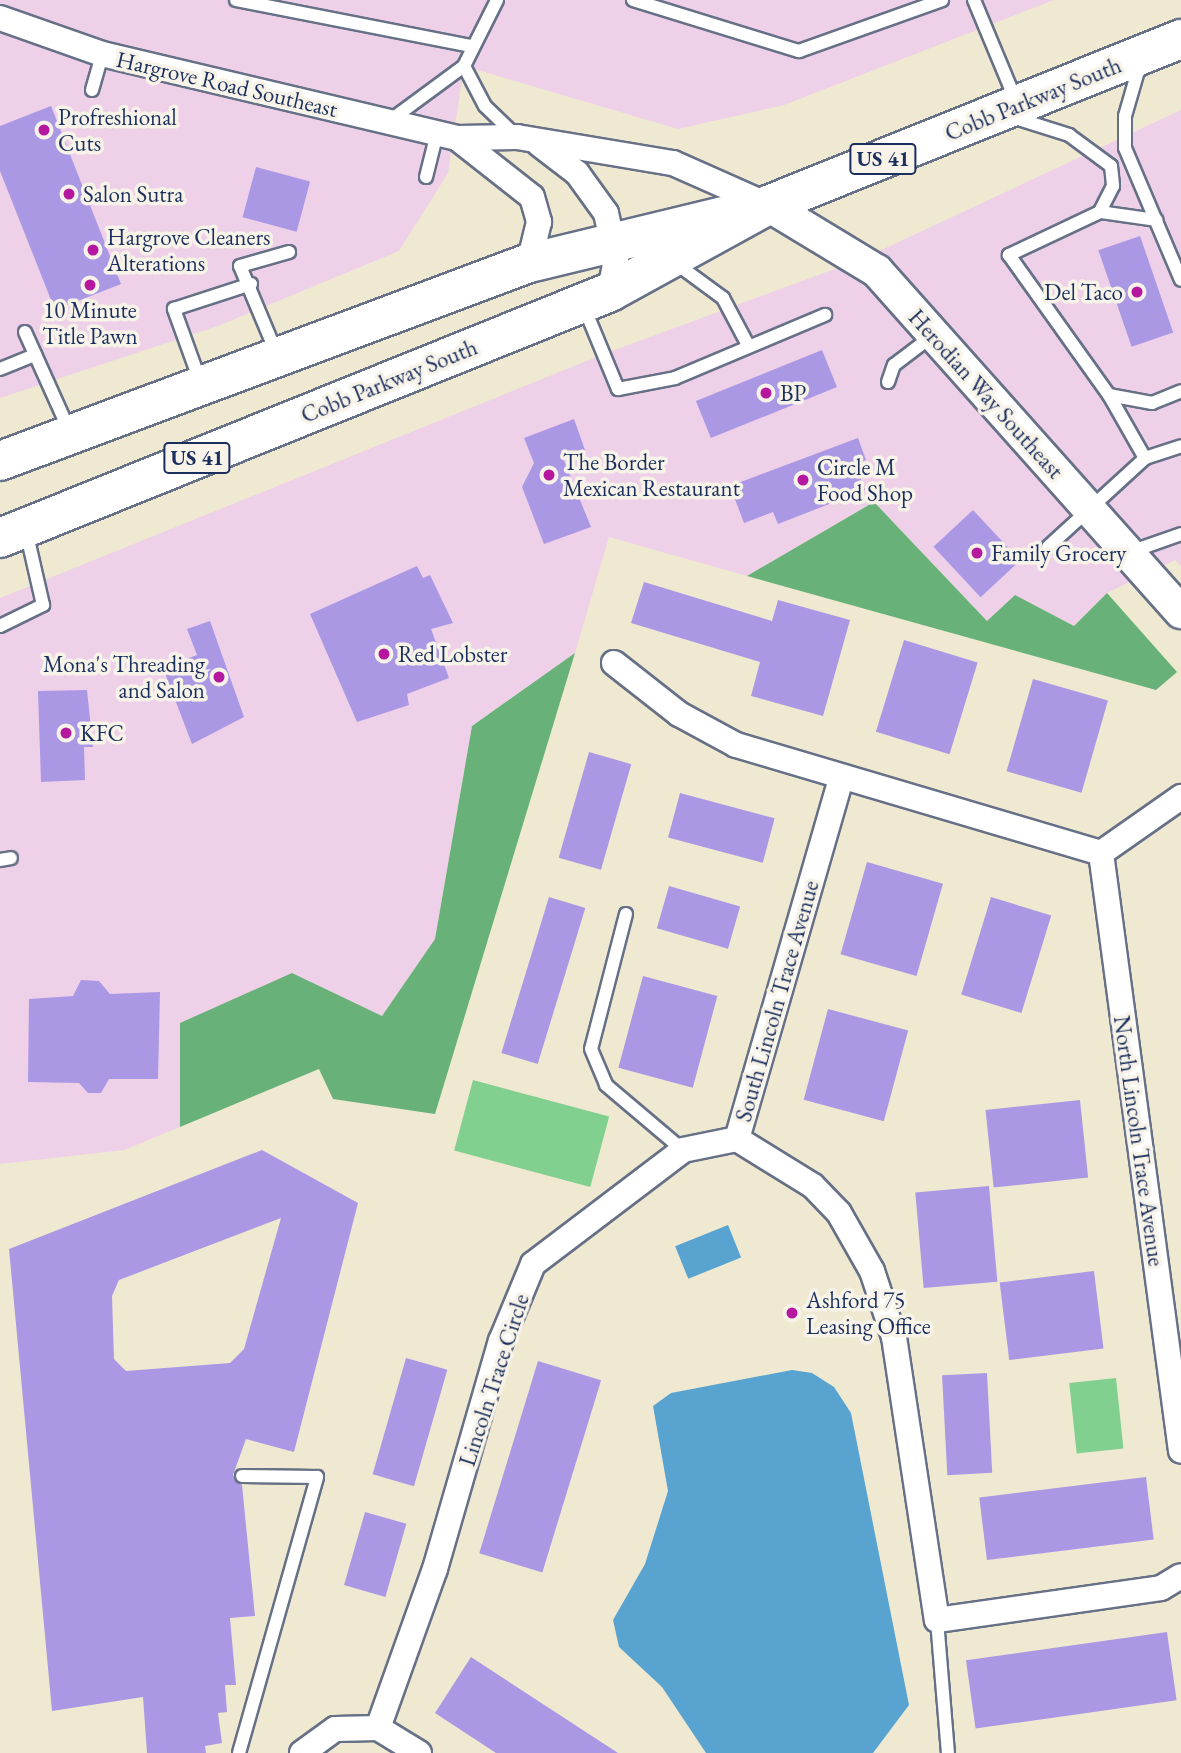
<!DOCTYPE html>
<html>
<head>
<meta charset="utf-8">
<style>
  body { margin:0 }
  #map { position:relative; width:1181px; height:1753px; overflow:hidden; background:#f0e9d1; font-family:"EB Garamond",serif }
  div>[style] { position:absolute }
  .built>* { inset:0; background:#eed0e8 }
  .green>* { inset:0; background:#81d090; transform-origin:0 0 }
  .forest>* { inset:0; background:#68b27a }
  .water>* { inset:0; background:#58a3d0; transform-origin:0 0 }
  .building>* { inset:0; background:#aa98e4; transform-origin:0 0 }
  .roads { filter:drop-shadow(2px 0 #667086) drop-shadow(-2px 0 #667086) drop-shadow(0 2px #667086) drop-shadow(0 -2px #667086) }
  .service>* { height:12px; margin:-6px; padding:0 6px; transform-origin:6px; border-radius:6px; background:#fff }
  .minor>* { height:24px; margin:-12px; padding:0 12px; transform-origin:12px; border-radius:12px; background:#fff }
  .tertiary>* { height:32px; margin:-16px; padding:0 16px; transform-origin:16px; border-radius:16px; background:#fff }
  .primary>* { height:38px; margin:-19px; padding:0 19px; transform-origin:19px; border-radius:19px; background:#fff }
  .dots>* { width:19px; height:19px; translate:-50% -50%; box-sizing:border-box; border:4px solid #f7f3e8; border-radius:50% }
  span { translate:-50% -50%; white-space:nowrap; text-align:center; line-height:1.15; -webkit-text-stroke:7px #f7f3e8; paint-order:stroke }
  .shield-label span { padding:2px 5px; background:#f7f3e8; border:2px solid; border-radius:5px; -webkit-text-stroke-width:0 }
  .shield-label { font-size:21px; color:#1b2f5e; font-weight:700 }
  .street-label { font-size:23px; color:#1b2f5e }
  .poi-label { font-size:23px; color:#1b2f5e }
  .left { translate:0 -50%; text-align:left }
  .right { translate:-100% -50%; text-align:right }
</style>
</head>
<body>
<div id="map">
  <div class="built">
    <i style="clip-path:polygon(0 0,1054px 0,784px 105px,678px 129px,464px 66px,448px 173px,399px 251px,218px 326px,0 398px)"></i>
    <i style="clip-path:polygon(1181px 110px,1181px 566px,1175px 560px,1107px 593px,1074px 626px,1015px 595px,987px 621px,874px 502px,747px 576px,609px 537px,575px 653px,472px 726px,435px 939px,382px 1016px,181px 1023px,180px 1127px,124px 1150px,0 1164px,0 598px,604px 354px,862px 259px)"></i>
  </div>
  <div class="green">
    <i style="left:473px;top:1080px;width:141px;height:73px;rotate:15deg"></i>
    <i style="left:1116px;top:1378px;width:71px;height:47px;rotate:84deg"></i>
  </div>
  <div class="forest">
    <i style="clip-path:polygon(874px 502px,987px 621px,1015px 595px,1074px 626px,1107px 593px,1177px 672px,1156px 690px,747px 576px)"></i>
    <i style="clip-path:polygon(575px 653px,435px 1114px,333px 1099px,319px 1069px,180px 1127px,180px 1023px,292px 973px,382px 1016px,435px 939px,472px 726px)"></i>
  </div>
  <div class="water">
    <i style="left:728px;top:1225px;width:35px;height:57px;rotate:68deg"></i>
    <i style="clip-path:polygon(792px 1370px,812px 1373px,834px 1387px,851px 1413px,909px 1705px,873px 1753px,706px 1753px,662px 1687px,619px 1647px,613px 1620px,645px 1564px,668px 1491px,653px 1406px,671px 1393px)"></i>
  </div>
  <div class="building">
    <i style="clip-path:polygon(51px 106px,121px 284px,55px 310px,0 171px,0 126px)"></i>
    <i style="left:256px;top:167px;width:56px;height:52px;rotate:15deg"></i>
    <i style="left:1140px;top:236px;width:102px;height:44px;rotate:71deg"></i>
    <i style="left:822px;top:350px;width:40px;height:136px;rotate:68deg"></i>
    <i style="clip-path:polygon(574px 419px,585px 450px,563px 458px,591px 527px,544px 544px,522px 487px,534px 463px,524px 438px)"></i>
    <i style="clip-path:polygon(858px 438px,866px 460px,855px 464px,865px 490px,778px 524px,773px 512px,744px 523px,730px 486px)"></i>
    <i style="left:973px;top:510px;width:69px;height:54px;rotate:47deg"></i>
    <i style="clip-path:polygon(417px 566px,423px 578px,430px 575px,453px 623px,431px 629px,449px 678px,407px 694px,409px 705px,357px 722px,310px 614px)"></i>
    <i style="clip-path:polygon(644px 582px,772px 621px,778px 600px,850px 620px,823px 716px,751px 696px,760px 662px,631px 623px)"></i>
    <i style="clip-path:polygon(210px 621px,244px 717px,192px 744px,163px 668px,197px 655px,187px 629px)"></i>
    <i style="left:904px;top:640px;width:77px;height:96px;rotate:17deg"></i>
    <i style="left:1033px;top:679px;width:78px;height:96px;rotate:16deg"></i>
    <i style="clip-path:polygon(87px 690px,93px 747px,84px 747px,85px 780px,41px 782px,38px 691px)"></i>
    <i style="left:589px;top:752px;width:44px;height:110px;rotate:16deg"></i>
    <i style="left:680px;top:793px;width:98px;height:46px;rotate:15deg"></i>
    <i style="left:867px;top:862px;width:79px;height:96px;rotate:16deg"></i>
    <i style="left:669px;top:886px;width:74px;height:44px;rotate:16deg"></i>
    <i style="left:549px;top:897px;width:38px;height:163px;rotate:17deg"></i>
    <i style="left:991px;top:897px;width:63px;height:102px;rotate:17deg"></i>
    <i style="left:643px;top:976px;width:77px;height:95px;rotate:15deg"></i>
    <i style="clip-path:polygon(81px 980px,99px 981px,110px 994px,160px 992px,158px 1079px,109px 1079px,101px 1093px,88px 1093px,79px 1083px,28px 1082px,29px 999px,73px 996px)"></i>
    <i style="left:828px;top:1009px;width:83px;height:94px;rotate:15deg"></i>
    <i style="left:1080px;top:1100px;width:78px;height:95px;rotate:84deg"></i>
    <i style="clip-path:polygon(evenodd,262px 1150px,358px 1203px,294px 1452px,246px 1439px,233px 1475px,242px 1485px,255px 1616px,230px 1618px,236px 1685px,225px 1685px,227px 1712px,218px 1713px,222px 1743px,205px 1746px,206px 1753px,147px 1753px,143px 1697px,52px 1711px,9px 1249px,262px 1150px,281px 1218px,244px 1349px,230px 1363px,126px 1371px,114px 1359px,112px 1296px,119px 1280px,281px 1218px)"></i>
    <i style="left:989px;top:1186px;width:96px;height:74px;rotate:85deg"></i>
    <i style="left:1094px;top:1271px;width:78px;height:95px;rotate:83deg"></i>
    <i style="left:406px;top:1358px;width:43px;height:121px;rotate:16deg"></i>
    <i style="left:538px;top:1361px;width:66px;height:201px;rotate:17deg"></i>
    <i style="left:987px;top:1373px;width:100px;height:45px;rotate:87deg"></i>
    <i style="left:1146px;top:1477px;width:63px;height:168px;rotate:83deg"></i>
    <i style="left:365px;top:1512px;width:43px;height:76px;rotate:16deg"></i>
    <i style="left:1167px;top:1632px;width:69px;height:203px;rotate:82deg"></i>
    <i style="clip-path:polygon(471px 1657px,618px 1753px,496px 1753px,435px 1713px)"></i>
  </div>
  <div class="roads">
    <div class="service">
      <i style="left:236px;top:0;width:238px;rotate:11.1deg"></i>
      <i style="left:633px;top:0;width:174px;rotate:17.1deg"></i>
      <i style="left:799px;top:51px;width:152px;rotate:-19.6deg"></i>
      <i style="left:974px;top:0;width:109px;rotate:67.4deg"></i>
      <i style="left:1140px;top:64px;width:54px;rotate:106.1deg"></i>
      <i style="left:1125px;top:116px;width:32px;rotate:90deg"></i>
      <i style="left:1125px;top:148px;width:143px;rotate:67deg"></i>
      <i style="left:464px;top:66px;width:45px;rotate:62.3deg"></i>
      <i style="left:485px;top:106px;width:42px;rotate:44deg"></i>
      <i style="left:92px;top:90px;width:37px;rotate:-74deg"></i>
      <i style="left:1012px;top:117px;width:60px;rotate:17.5deg"></i>
      <i style="left:1069px;top:135px;width:52px;rotate:36.4deg"></i>
      <i style="left:1111px;top:166px;width:20px;rotate:84deg"></i>
      <i style="left:1113px;top:186px;width:29px;rotate:117deg"></i>
      <i style="left:1100px;top:212px;width:101px;rotate:154.7deg"></i>
      <i style="left:1009px;top:255px;width:172px;rotate:54.5deg"></i>
      <i style="left:1109px;top:395px;width:73px;rotate:60.3deg"></i>
      <i style="left:388px;top:122px;width:94px;rotate:-36.4deg"></i>
      <i style="left:464px;top:66px;width:74px;rotate:-63.4deg"></i>
      <i style="left:426px;top:177px;width:45px;rotate:-76deg"></i>
      <i style="left:1100px;top:212px;width:57px;rotate:8.1deg"></i>
      <i style="left:674px;top:262px;width:61px;rotate:36.3deg"></i>
      <i style="left:723px;top:298px;width:55px;rotate:62deg"></i>
      <i style="left:584px;top:307px;width:89px;rotate:67.5deg"></i>
      <i style="left:618px;top:389px;width:58px;rotate:-10.9deg"></i>
      <i style="left:675px;top:378px;width:163px;rotate:-22.8deg"></i>
      <i style="left:25px;top:332px;width:107px;rotate:65.8deg"></i>
      <i style="left:276px;top:352px;width:93px;rotate:-112.7deg"></i>
      <i style="left:240px;top:266px;width:51px;rotate:-15.9deg"></i>
      <i style="left:0;top:369px;width:38px;rotate:-22deg"></i>
      <i style="left:200px;top:381px;width:77px;rotate:-109.9deg"></i>
      <i style="left:174px;top:309px;width:81px;rotate:-18deg"></i>
      <i style="left:888px;top:382px;width:18px;rotate:-71deg"></i>
      <i style="left:894px;top:365px;width:48px;rotate:-37.3deg"></i>
      <i style="left:1109px;top:395px;width:44px;rotate:10.5deg"></i>
      <i style="left:1152px;top:403px;width:31px;rotate:-22deg"></i>
      <i style="left:1048px;top:547px;width:132px;rotate:-42.5deg"></i>
      <i style="left:1145px;top:458px;width:38px;rotate:-18deg"></i>
      <i style="left:1130px;top:552px;width:54px;rotate:-19.4deg"></i>
      <i style="left:0;top:626px;width:48px;rotate:-26deg"></i>
      <i style="left:43px;top:605px;width:76px;rotate:-102.9deg"></i>
      <i style="left:0;top:860px;width:11px;rotate:-10deg"></i>
      <i style="left:626px;top:914px;width:139px;rotate:104.5deg"></i>
      <i style="left:591px;top:1049px;width:39px;rotate:67deg"></i>
      <i style="left:606px;top:1085px;width:101px;rotate:40.2deg"></i>
      <i style="left:937px;top:1620px;width:133px;rotate:85.3deg"></i>
      <i style="left:239px;top:1753px;width:287px;rotate:-74.2deg"></i>
      <i style="left:317px;top:1477px;width:75px;rotate:-179.2deg"></i>
    </div>
    <div class="minor">
      <i style="left:0;top:18px;width:108px;rotate:19.4deg"></i>
      <i style="left:102px;top:54px;width:365px;rotate:13.3deg"></i>
      <i style="left:457px;top:138px;width:60px;rotate:-1deg"></i>
      <i style="left:517px;top:137px;width:158px;rotate:9.5deg"></i>
      <i style="left:673px;top:163px;width:104px;rotate:23.9deg"></i>
      <i style="left:457px;top:138px;width:95px;rotate:38.2deg"></i>
      <i style="left:532px;top:197px;width:26px;rotate:74deg"></i>
      <i style="left:539px;top:222px;width:42px;rotate:103.7deg"></i>
      <i style="left:539px;top:144px;width:48px;rotate:37.3deg"></i>
      <i style="left:577px;top:173px;width:49px;rotate:54.1deg"></i>
      <i style="left:606px;top:213px;width:46px;rotate:77.5deg"></i>
      <i style="left:616px;top:258px;width:35px;rotate:100deg"></i>
      <i style="left:614px;top:663px;width:83px;rotate:38.1deg"></i>
      <i style="left:679px;top:714px;width:65px;rotate:28.5deg"></i>
      <i style="left:736px;top:745px;width:381px;rotate:16.5deg"></i>
      <i style="left:1101px;top:853px;width:603px;rotate:82.38deg"></i>
      <i style="left:1101px;top:853px;width:98px;rotate:-35deg"></i>
      <i style="left:737px;top:1139px;width:89px;rotate:31.7deg"></i>
      <i style="left:813px;top:1186px;width:37px;rotate:46deg"></i>
      <i style="left:839px;top:1213px;width:67px;rotate:60.4deg"></i>
      <i style="left:872px;top:1271px;width:70px;rotate:71.6deg"></i>
      <i style="left:894px;top:1337px;width:286px;rotate:81.4deg"></i>
      <i style="left:937px;top:1620px;width:226px;rotate:-8.1deg"></i>
      <i style="left:1161px;top:1588px;width:23px;rotate:-31deg"></i>
      <i style="left:737px;top:1139px;width:375px;rotate:-73.9deg"></i>
      <i style="left:302px;top:1753px;width:41px;rotate:-36deg"></i>
      <i style="left:335px;top:1729px;width:43px;rotate:-1.3deg"></i>
      <i style="left:419px;top:1753px;width:48px;rotate:-148.6deg"></i>
      <i style="left:378px;top:1728px;width:169px;rotate:-70.3deg"></i>
      <i style="left:435px;top:1569px;width:237px;rotate:-73.9deg"></i>
      <i style="left:501px;top:1341px;width:83px;rotate:-67.4deg"></i>
      <i style="left:533px;top:1264px;width:188px;rotate:-37.2deg"></i>
      <i style="left:683px;top:1150px;width:55px;rotate:-11.5deg"></i>
    </div>
    <div class="tertiary">
      <i style="left:768px;top:205px;width:127px;rotate:31.2deg"></i>
      <i style="left:877px;top:271px;width:457px;rotate:48.3deg"></i>
    </div>
    <div class="primary">
      <i style="left:0;top:461px;width:565px;rotate:-20.52deg"></i>
      <i style="left:529px;top:263px;width:200px;rotate:-13.6deg"></i>
      <i style="left:0;top:538px;width:658px;rotate:-21.96deg"></i>
      <i style="left:610px;top:292px;width:180px;rotate:-28.8deg"></i>
      <i style="left:768px;top:205px;width:445px;rotate:-21.9deg"></i>
    </div>
  </div>
  <div class="dots">
    <i style="left:44px;top:130px;background:#b5179e"></i>
    <i style="left:69px;top:194px;background:#b5179e"></i>
    <i style="left:93px;top:250px;background:#b5179e"></i>
    <i style="left:90px;top:285px;background:#b5179e"></i>
    <i style="left:1137px;top:292px;background:#b5179e"></i>
    <i style="left:766px;top:393px;background:#b5179e"></i>
    <i style="left:549px;top:475px;background:#b5179e"></i>
    <i style="left:803px;top:480px;background:#b5179e"></i>
    <i style="left:977px;top:553px;background:#b5179e"></i>
    <i style="left:384px;top:654px;background:#b5179e"></i>
    <i style="left:219px;top:677px;background:#b5179e"></i>
    <i style="left:66px;top:733px;background:#b5179e"></i>
    <i style="left:792px;top:1313px;background:#b5179e"></i>
  </div>
  <div class="shield-label">
    <span style="left:883px;top:159px">US 41</span>
    <span style="left:197px;top:458px">US 41</span>
  </div>
  <div class="street-label">
    <span style="left:227px;top:84px;rotate:13deg">Hargrove Road Southeast</span>
    <span style="left:1033px;top:99px;rotate:-22deg">Cobb Parkway South</span>
    <span style="left:389px;top:381px;rotate:-22deg">Cobb Parkway South</span>
    <span style="left:986px;top:394px;rotate:48deg">Herodian Way Southeast</span>
    <span style="left:777px;top:1001px;rotate:-74deg">South Lincoln Trace Avenue</span>
    <span style="left:1139px;top:1141px;rotate:82deg">North Lincoln Trace Avenue</span>
    <span style="left:494px;top:1380px;rotate:-72deg">Lincoln Trace Circle</span>
  </div>
  <div class="poi-label">
    <span class="left" style="left:58px;top:130px">Profreshional<br>Cuts</span>
    <span class="left" style="left:83px;top:194px">Salon Sutra</span>
    <span class="left" style="left:107px;top:250px">Hargrove Cleaners<br>Alterations</span>
    <span class="right" style="left:1123px;top:292px">Del Taco</span>
    <span style="left:90px;top:323px">10 Minute<br>Title Pawn</span>
    <span class="left" style="left:780px;top:393px">BP</span>
    <span class="left" style="left:563px;top:475px">The Border<br>Mexican Restaurant</span>
    <span class="left" style="left:817px;top:480px">Circle M<br>Food Shop</span>
    <span class="left" style="left:991px;top:553px">Family Grocery</span>
    <span class="left" style="left:398px;top:654px">Red Lobster</span>
    <span class="right" style="left:205px;top:677px">Mona's Threading<br>and Salon</span>
    <span class="left" style="left:80px;top:733px">KFC</span>
    <span class="left" style="left:806px;top:1313px">Ashford 75<br>Leasing Office</span>
  </div>
</div>
</body>
</html>
